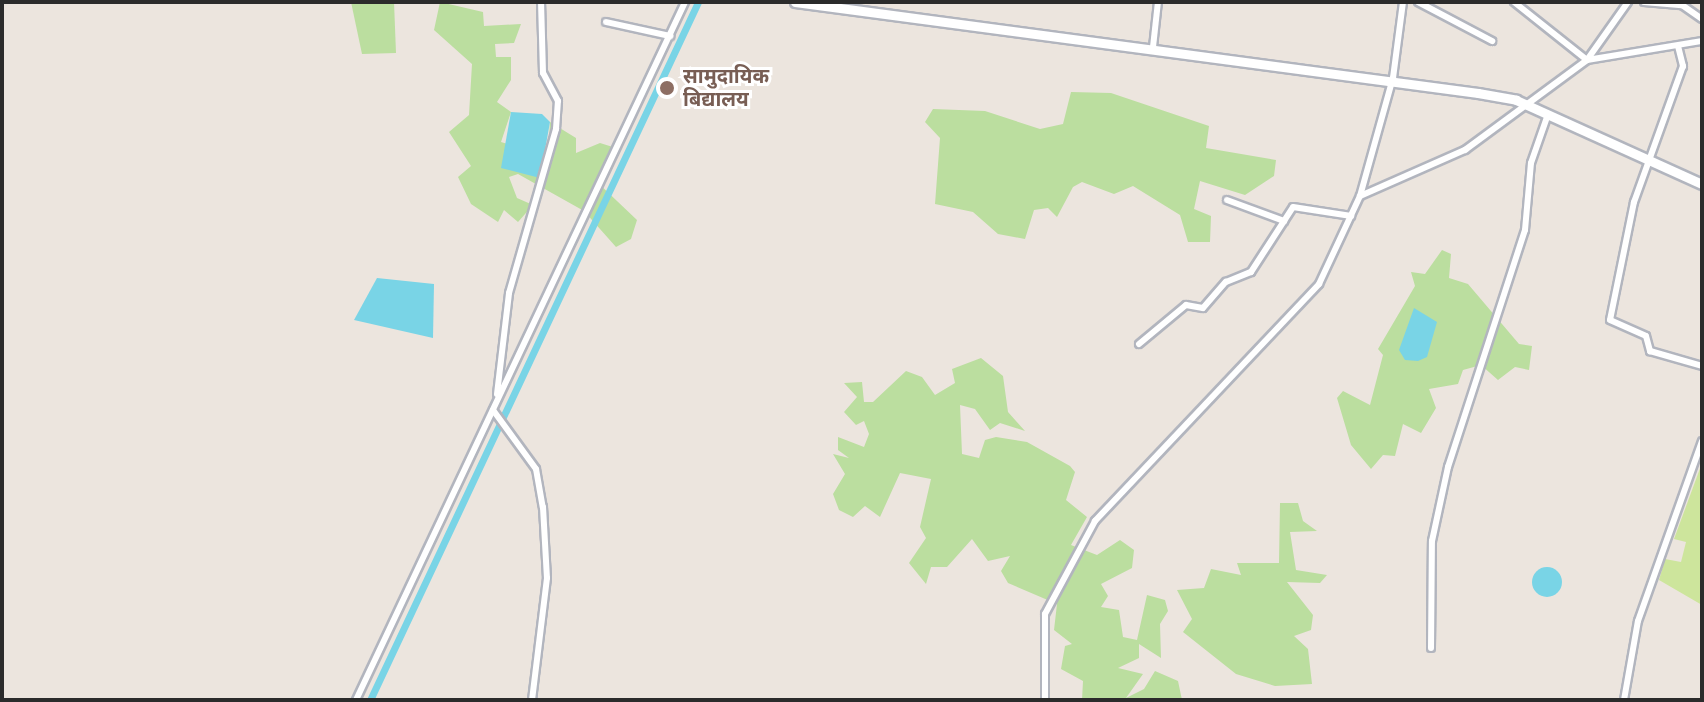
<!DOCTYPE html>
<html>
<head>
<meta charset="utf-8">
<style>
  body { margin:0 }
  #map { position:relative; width:1704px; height:702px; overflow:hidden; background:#ece5de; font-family:"PT Sans Narrow","Noto Sans Devanagari",sans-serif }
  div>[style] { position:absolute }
  .green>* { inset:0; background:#bbde9f }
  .pitch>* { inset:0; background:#cde59c }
  .water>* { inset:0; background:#79d4e6 }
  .round { border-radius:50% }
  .canal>* { height:7px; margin:-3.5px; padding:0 3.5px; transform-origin:3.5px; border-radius:3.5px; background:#79d4e6 }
  .roads { filter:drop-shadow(2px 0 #b2b5be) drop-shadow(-2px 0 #b2b5be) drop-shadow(0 2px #b2b5be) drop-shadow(0 -2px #b2b5be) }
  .minor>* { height:6px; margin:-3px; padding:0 3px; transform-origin:3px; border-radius:3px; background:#fff }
  .secondary>* { height:9px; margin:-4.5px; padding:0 4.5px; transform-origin:4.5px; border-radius:4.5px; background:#fff }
  .dots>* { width:22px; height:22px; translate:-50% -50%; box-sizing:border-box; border:4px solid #fff; border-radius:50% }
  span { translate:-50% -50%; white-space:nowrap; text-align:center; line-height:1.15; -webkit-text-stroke:6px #fff; paint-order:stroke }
  .education-label { font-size:20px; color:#785e54; font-weight:700 }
  .left { translate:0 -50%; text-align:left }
  .frame { position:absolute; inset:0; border:4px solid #2b2b2b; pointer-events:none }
</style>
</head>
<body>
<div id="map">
  <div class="green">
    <i style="clip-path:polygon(351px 2px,394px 2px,396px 53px,362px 54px)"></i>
    <i style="clip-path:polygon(440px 2px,483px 12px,484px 26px,521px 24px,514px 43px,495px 44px,496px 57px,511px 57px,511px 80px,497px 102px,511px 112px,501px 142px,548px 157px,550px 122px,576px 138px,576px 153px,600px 143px,616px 148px,597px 182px,637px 220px,631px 239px,616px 247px,584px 211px,518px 174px,509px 177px,517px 198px,533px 205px,518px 222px,504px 210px,498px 222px,471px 204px,458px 177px,471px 166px,449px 132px,469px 115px,472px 64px,434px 30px)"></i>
    <i style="clip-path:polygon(1071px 92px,1111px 93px,1209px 126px,1206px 148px,1276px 160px,1274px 176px,1245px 195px,1200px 181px,1194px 209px,1211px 216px,1210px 242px,1188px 242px,1180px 215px,1133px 186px,1114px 194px,1082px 182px,1073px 187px,1057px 217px,1048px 208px,1034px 210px,1025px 239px,998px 234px,973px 212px,935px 204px,940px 138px,925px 122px,933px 109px,985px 111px,1040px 129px,1063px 124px)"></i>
    <i style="clip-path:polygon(1442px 250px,1451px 254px,1449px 278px,1468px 284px,1519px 344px,1532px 346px,1529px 370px,1515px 367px,1498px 380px,1481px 365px,1463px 370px,1458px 384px,1429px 389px,1436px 408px,1421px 433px,1403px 424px,1395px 456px,1383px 455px,1371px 469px,1351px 445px,1337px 398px,1343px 391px,1370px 405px,1383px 355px,1378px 349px,1415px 286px,1411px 272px,1425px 274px)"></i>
    <i style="clip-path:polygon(981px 358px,1003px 376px,1008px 412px,1025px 431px,1000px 423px,990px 430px,975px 409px,960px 405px,962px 454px,979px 458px,985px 440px,996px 437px,1027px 442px,1070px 466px,1075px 472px,1066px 500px,1087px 517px,1071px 545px,1097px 555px,1120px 540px,1134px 550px,1132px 568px,1101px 584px,1108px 596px,1101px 607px,1119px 610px,1123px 637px,1137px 640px,1147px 595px,1165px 600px,1168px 611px,1160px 624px,1161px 658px,1139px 644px,1139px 658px,1118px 668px,1143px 674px,1126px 698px,1144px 689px,1155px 671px,1178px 681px,1182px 700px,1082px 700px,1083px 681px,1061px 669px,1065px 646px,1072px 644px,1054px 630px,1057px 604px,1008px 583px,1001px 571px,1010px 556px,988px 561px,972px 539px,947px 567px,931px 567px,926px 584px,909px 563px,926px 538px,920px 527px,931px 479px,900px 473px,880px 517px,865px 506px,853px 517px,839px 510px,833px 494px,845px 474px,833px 454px,849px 458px,838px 450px,838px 437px,864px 447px,869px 434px,864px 421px,856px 425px,844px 412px,857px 397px,844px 383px,862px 382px,864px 402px,873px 402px,906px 371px,922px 377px,935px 395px,955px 383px,952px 369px)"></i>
    <i style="clip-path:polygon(1280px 503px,1298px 503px,1303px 521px,1317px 531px,1290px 532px,1296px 570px,1327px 575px,1320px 583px,1287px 582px,1313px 615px,1311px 630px,1294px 636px,1308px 649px,1312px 684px,1275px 686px,1236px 674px,1183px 632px,1192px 619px,1177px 590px,1204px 588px,1211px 569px,1241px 575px,1237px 563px,1279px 563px)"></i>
  </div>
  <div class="pitch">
    <i style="clip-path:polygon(1702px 463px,1702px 605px,1659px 580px,1665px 559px,1681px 562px,1686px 542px,1674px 539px)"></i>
  </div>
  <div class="water">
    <i style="clip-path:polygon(511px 112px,542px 114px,550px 122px,540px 178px,501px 168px)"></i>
    <i style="clip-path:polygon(377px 278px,434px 284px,433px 338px,354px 320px)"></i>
    <i style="clip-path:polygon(1414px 308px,1437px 322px,1427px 357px,1418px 361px,1405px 360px,1399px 350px)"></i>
    <i class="round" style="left:1532px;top:567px;width:30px;height:30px"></i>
  </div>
  <div class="canal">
    <i style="left:370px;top:700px;width:771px;rotate:-64.83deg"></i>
  </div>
  <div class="roads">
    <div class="minor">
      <i style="left:1418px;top:2px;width:84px;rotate:27.8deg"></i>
      <i style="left:1514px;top:2px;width:93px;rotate:38.5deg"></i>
      <i style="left:1587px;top:60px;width:71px;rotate:-54.7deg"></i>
      <i style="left:1644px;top:2px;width:38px;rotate:5deg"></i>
      <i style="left:1682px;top:5px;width:24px;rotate:35deg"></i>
      <i style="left:606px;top:22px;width:66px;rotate:12.3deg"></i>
      <i style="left:1678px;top:46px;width:21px;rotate:76deg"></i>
      <i style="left:1683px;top:66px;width:145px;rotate:109.8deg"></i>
      <i style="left:1634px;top:202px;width:120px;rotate:101.5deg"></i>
      <i style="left:1610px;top:320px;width:39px;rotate:24deg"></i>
      <i style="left:1646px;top:336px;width:16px;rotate:75deg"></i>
      <i style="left:1650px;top:351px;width:54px;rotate:16.1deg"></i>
      <i style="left:1153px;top:47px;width:45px;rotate:-83.7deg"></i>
      <i style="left:1360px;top:196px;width:115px;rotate:-23.7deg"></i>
      <i style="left:1465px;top:150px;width:152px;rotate:-36.4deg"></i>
      <i style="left:1587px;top:60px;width:117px;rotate:-9.4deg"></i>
      <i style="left:1227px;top:200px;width:61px;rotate:20.2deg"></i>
      <i style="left:1139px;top:344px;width:61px;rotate:-39.7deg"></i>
      <i style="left:1186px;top:305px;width:17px;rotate:10deg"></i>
      <i style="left:1203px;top:308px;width:35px;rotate:-49deg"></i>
      <i style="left:1226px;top:282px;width:27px;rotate:-22deg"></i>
      <i style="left:1251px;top:272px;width:77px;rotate:-57.1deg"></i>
      <i style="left:1293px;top:207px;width:59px;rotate:8.8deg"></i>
      <i style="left:497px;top:394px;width:102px;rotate:-83.2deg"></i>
      <i style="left:509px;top:293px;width:171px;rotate:-74deg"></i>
      <i style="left:556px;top:129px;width:28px;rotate:-86deg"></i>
      <i style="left:558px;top:101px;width:32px;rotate:-118deg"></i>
      <i style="left:543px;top:73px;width:71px;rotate:-91.6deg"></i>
      <i style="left:493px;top:410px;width:73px;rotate:53.9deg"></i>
      <i style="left:536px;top:469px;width:39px;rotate:80deg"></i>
      <i style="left:543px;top:507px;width:71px;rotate:86.8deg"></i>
      <i style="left:547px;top:578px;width:123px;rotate:97deg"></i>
      <i style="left:1431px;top:648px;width:107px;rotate:-89.5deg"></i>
      <i style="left:1432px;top:541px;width:76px;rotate:-77.8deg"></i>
      <i style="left:1448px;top:467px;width:249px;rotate:-72deg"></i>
      <i style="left:1525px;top:230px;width:67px;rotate:-84.9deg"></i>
      <i style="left:1531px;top:163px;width:49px;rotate:-70.8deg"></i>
      <i style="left:356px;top:700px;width:772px;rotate:-64.76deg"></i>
      <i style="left:1045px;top:700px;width:86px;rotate:-90deg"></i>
      <i style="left:1045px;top:614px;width:106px;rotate:-61.7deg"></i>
      <i style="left:1095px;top:521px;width:326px;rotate:-46.6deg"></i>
      <i style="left:1319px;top:284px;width:97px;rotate:-65deg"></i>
      <i style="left:1360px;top:196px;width:123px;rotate:-74.4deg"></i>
      <i style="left:1393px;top:78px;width:77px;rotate:-82.5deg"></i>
      <i style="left:1624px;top:700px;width:80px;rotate:-80deg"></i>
      <i style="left:1638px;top:621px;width:191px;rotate:-70.4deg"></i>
    </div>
    <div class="secondary">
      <i style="left:795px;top:2px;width:689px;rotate:7.59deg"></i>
      <i style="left:1478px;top:93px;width:39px;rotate:10deg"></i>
      <i style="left:1516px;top:100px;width:204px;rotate:24.3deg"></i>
    </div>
  </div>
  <div class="dots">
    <i style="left:667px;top:88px;background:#8d6e63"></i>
  </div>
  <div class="education-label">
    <span class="left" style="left:683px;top:88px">सामुदायिक<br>बिद्यालय</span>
  </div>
  <div class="frame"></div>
</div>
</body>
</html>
